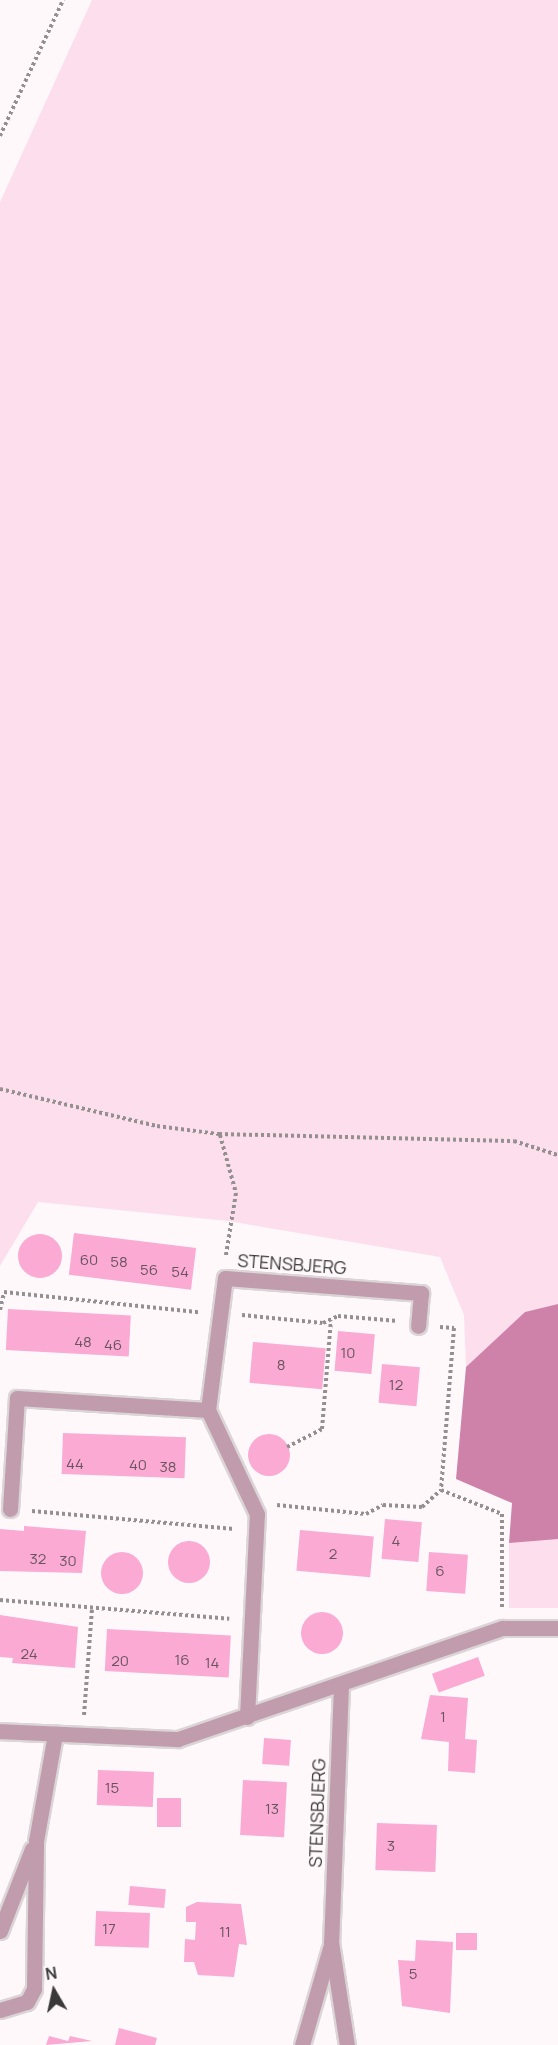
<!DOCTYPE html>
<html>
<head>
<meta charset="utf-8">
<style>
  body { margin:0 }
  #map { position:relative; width:558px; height:2045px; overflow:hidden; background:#fef8fb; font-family:Manrope,sans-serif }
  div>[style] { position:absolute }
  .green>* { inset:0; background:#fddeed; transform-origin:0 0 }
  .water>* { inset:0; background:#ce82aa }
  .building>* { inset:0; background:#faaad3; transform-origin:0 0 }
  .round { border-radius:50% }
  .path>* { height:4px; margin-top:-2px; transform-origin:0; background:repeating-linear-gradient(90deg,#949092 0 3px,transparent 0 6px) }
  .roads { filter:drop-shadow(2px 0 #dbd5d8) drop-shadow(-2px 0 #dbd5d8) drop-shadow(0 2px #dbd5d8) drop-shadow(0 -2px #dbd5d8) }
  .street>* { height:15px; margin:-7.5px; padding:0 7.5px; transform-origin:7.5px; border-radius:7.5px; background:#c09cad }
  span { translate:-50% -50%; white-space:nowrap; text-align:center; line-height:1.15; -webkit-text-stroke:4.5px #fef8fb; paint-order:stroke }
  .number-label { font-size:15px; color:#6a5460 }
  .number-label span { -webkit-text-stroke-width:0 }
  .street-label { font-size:18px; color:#3a3839 }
  .north { position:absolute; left:24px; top:1961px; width:60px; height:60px; -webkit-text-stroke:4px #fef8fb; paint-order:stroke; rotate:351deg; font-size:16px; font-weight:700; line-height:24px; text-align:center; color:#3a3839 }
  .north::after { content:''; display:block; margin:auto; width:21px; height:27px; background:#3a3839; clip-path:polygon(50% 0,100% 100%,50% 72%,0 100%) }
</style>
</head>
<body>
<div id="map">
  <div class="green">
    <i style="clip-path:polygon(92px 0,558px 0,558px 1304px,525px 1312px,466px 1367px,464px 1315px,440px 1257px,228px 1221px,38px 1202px,0 1266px,0 202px)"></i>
    <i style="left:558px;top:1539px;width:69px;height:49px;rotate:90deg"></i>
  </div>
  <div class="water">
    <i style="clip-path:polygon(558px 1304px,558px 1539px,509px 1543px,512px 1503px,456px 1479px,466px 1367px,525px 1312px)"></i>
  </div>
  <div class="building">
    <i style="left:74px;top:1233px;width:123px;height:42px;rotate:7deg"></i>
    <i class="round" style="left:18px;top:1234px;width:44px;height:44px"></i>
    <i style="left:8px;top:1309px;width:123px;height:41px;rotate:3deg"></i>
    <i style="left:338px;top:1331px;width:37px;height:40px;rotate:5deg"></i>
    <i style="left:253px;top:1342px;width:73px;height:41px;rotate:5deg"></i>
    <i style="left:382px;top:1364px;width:38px;height:39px;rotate:5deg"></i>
    <i style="left:63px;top:1433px;width:123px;height:41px;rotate:2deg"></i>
    <i class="round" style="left:248px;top:1434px;width:42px;height:42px"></i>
    <i style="left:385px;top:1519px;width:37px;height:40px;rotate:5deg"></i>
    <i style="clip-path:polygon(24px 1526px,86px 1531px,82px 1573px,0 1571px,0 1529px,24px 1531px)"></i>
    <i style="left:300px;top:1530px;width:74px;height:41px;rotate:5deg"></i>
    <i class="round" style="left:168px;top:1541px;width:42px;height:42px"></i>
    <i style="left:429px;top:1552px;width:39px;height:39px;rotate:4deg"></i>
    <i class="round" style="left:101px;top:1552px;width:42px;height:42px"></i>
    <i class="round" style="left:301px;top:1612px;width:42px;height:42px"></i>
    <i style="clip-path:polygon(0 1615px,78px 1627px,75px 1668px,12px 1663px,13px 1658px,0 1657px)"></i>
    <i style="left:107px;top:1629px;width:124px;height:42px;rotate:3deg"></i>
    <i style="left:478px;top:1657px;width:20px;height:49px;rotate:70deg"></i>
    <i style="clip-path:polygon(430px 1695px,468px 1698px,465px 1739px,477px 1740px,475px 1773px,448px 1771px,449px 1742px,421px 1739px)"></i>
    <i style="left:264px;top:1738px;width:27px;height:26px;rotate:4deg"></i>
    <i style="left:98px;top:1770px;width:56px;height:35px;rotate:2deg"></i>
    <i style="left:243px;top:1780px;width:44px;height:55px;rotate:3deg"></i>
    <i style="left:157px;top:1798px;width:24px;height:29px"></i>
    <i style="left:377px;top:1823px;width:60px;height:47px;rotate:2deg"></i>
    <i style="left:130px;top:1886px;width:36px;height:19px;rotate:5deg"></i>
    <i style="clip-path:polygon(197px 1902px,241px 1904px,247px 1945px,239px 1944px,234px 1977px,198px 1975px,194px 1962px,184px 1962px,185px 1939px,195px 1940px,196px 1922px,186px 1922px,186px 1907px)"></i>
    <i style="left:96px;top:1911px;width:54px;height:35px;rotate:2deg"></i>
    <i style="left:456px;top:1933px;width:21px;height:17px"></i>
    <i style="clip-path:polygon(416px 1940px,453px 1942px,450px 2013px,402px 2006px,398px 1960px,415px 1961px)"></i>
    <i style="clip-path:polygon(119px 2028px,157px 2038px,155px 2045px,115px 2045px)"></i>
    <i style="clip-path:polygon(49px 2036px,68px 2041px,70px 2036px,92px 2041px,46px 2045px)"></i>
  </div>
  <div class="path">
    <i style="left:0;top:136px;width:150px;rotate:-65.1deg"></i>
    <i style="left:0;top:1089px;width:161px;rotate:13.3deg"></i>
    <i style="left:157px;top:1126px;width:63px;rotate:7.4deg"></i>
    <i style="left:219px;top:1134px;width:295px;rotate:1.4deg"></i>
    <i style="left:514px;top:1141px;width:46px;rotate:17.7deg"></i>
    <i style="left:220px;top:1135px;width:60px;rotate:74.6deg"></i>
    <i style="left:236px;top:1193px;width:63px;rotate:99.2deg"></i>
    <i style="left:0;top:1310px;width:18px;rotate:-77deg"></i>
    <i style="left:4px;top:1292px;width:196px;rotate:5.9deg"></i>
    <i style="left:242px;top:1315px;width:81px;rotate:5.6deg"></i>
    <i style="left:323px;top:1323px;width:17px;rotate:-25deg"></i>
    <i style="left:338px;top:1316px;width:60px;rotate:4.8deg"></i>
    <i style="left:440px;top:1327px;width:14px;rotate:4deg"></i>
    <i style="left:454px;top:1328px;width:163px;rotate:94.6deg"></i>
    <i style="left:441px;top:1490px;width:66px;rotate:21.5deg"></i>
    <i style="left:502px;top:1514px;width:93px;rotate:90deg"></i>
    <i style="left:287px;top:1447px;width:39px;rotate:-27deg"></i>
    <i style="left:322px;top:1429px;width:109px;rotate:-85.3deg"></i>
    <i style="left:277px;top:1505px;width:89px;rotate:5.8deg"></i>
    <i style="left:366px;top:1514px;width:19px;rotate:-28deg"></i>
    <i style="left:383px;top:1505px;width:39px;rotate:3deg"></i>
    <i style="left:422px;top:1507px;width:25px;rotate:-42deg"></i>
    <i style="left:32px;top:1511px;width:203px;rotate:5.1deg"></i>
    <i style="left:0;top:1600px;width:230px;rotate:4.7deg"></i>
    <i style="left:84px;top:1715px;width:107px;rotate:-85.7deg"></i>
  </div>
  <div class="roads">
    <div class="street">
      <i style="left:10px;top:1509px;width:111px;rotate:-86.4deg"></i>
      <i style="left:17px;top:1398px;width:191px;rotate:3.6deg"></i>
      <i style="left:341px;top:1685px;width:257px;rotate:92.2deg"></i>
      <i style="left:331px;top:1942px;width:104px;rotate:81.2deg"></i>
      <i style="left:247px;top:1717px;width:203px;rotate:-87.2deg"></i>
      <i style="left:257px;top:1514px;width:115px;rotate:-115.2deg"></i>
      <i style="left:208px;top:1410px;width:133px;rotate:-82.7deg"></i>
      <i style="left:225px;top:1278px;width:197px;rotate:4.4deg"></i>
      <i style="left:421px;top:1293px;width:33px;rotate:95deg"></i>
      <i style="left:0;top:1731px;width:178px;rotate:2.6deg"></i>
      <i style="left:178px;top:1739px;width:343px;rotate:-18.9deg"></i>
      <i style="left:503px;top:1628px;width:55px"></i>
      <i style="left:0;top:1931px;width:88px;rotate:-68.7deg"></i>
      <i style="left:0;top:2010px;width:28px;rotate:-17deg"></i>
      <i style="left:27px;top:2002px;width:15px;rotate:-62deg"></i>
      <i style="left:34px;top:1989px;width:148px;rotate:-89.2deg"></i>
      <i style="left:36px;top:1841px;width:109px;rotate:-79.9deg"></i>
      <i style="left:302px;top:2045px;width:101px;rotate:-73.9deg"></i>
    </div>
  </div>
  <div class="number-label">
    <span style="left:89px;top:1260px">60</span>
    <span style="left:119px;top:1262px">58</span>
    <span style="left:149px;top:1270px">56</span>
    <span style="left:180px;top:1272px">54</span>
    <span style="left:83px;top:1342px">48</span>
    <span style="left:113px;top:1345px">46</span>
    <span style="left:348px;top:1353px">10</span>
    <span style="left:281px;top:1365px">8</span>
    <span style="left:396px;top:1385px">12</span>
    <span style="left:75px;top:1464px">44</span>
    <span style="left:138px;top:1465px">40</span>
    <span style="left:168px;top:1467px">38</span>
    <span style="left:396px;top:1541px">4</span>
    <span style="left:333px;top:1554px">2</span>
    <span style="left:38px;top:1559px">32</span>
    <span style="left:68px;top:1561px">30</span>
    <span style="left:440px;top:1571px">6</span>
    <span style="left:29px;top:1654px">24</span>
    <span style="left:182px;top:1660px">16</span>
    <span style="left:120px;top:1661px">20</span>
    <span style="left:212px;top:1663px">14</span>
    <span style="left:443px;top:1717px">1</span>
    <span style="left:112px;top:1788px">15</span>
    <span style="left:272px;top:1809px">13</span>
    <span style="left:391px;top:1846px">3</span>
    <span style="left:109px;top:1929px">17</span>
    <span style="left:225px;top:1932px">11</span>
    <span style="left:413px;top:1974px">5</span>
  </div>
  <div class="street-label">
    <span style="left:292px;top:1264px;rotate:4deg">STENSBJERG</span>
    <span style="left:317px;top:1813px;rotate:-88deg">STENSBJERG</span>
  </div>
  <div class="north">N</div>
</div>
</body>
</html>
